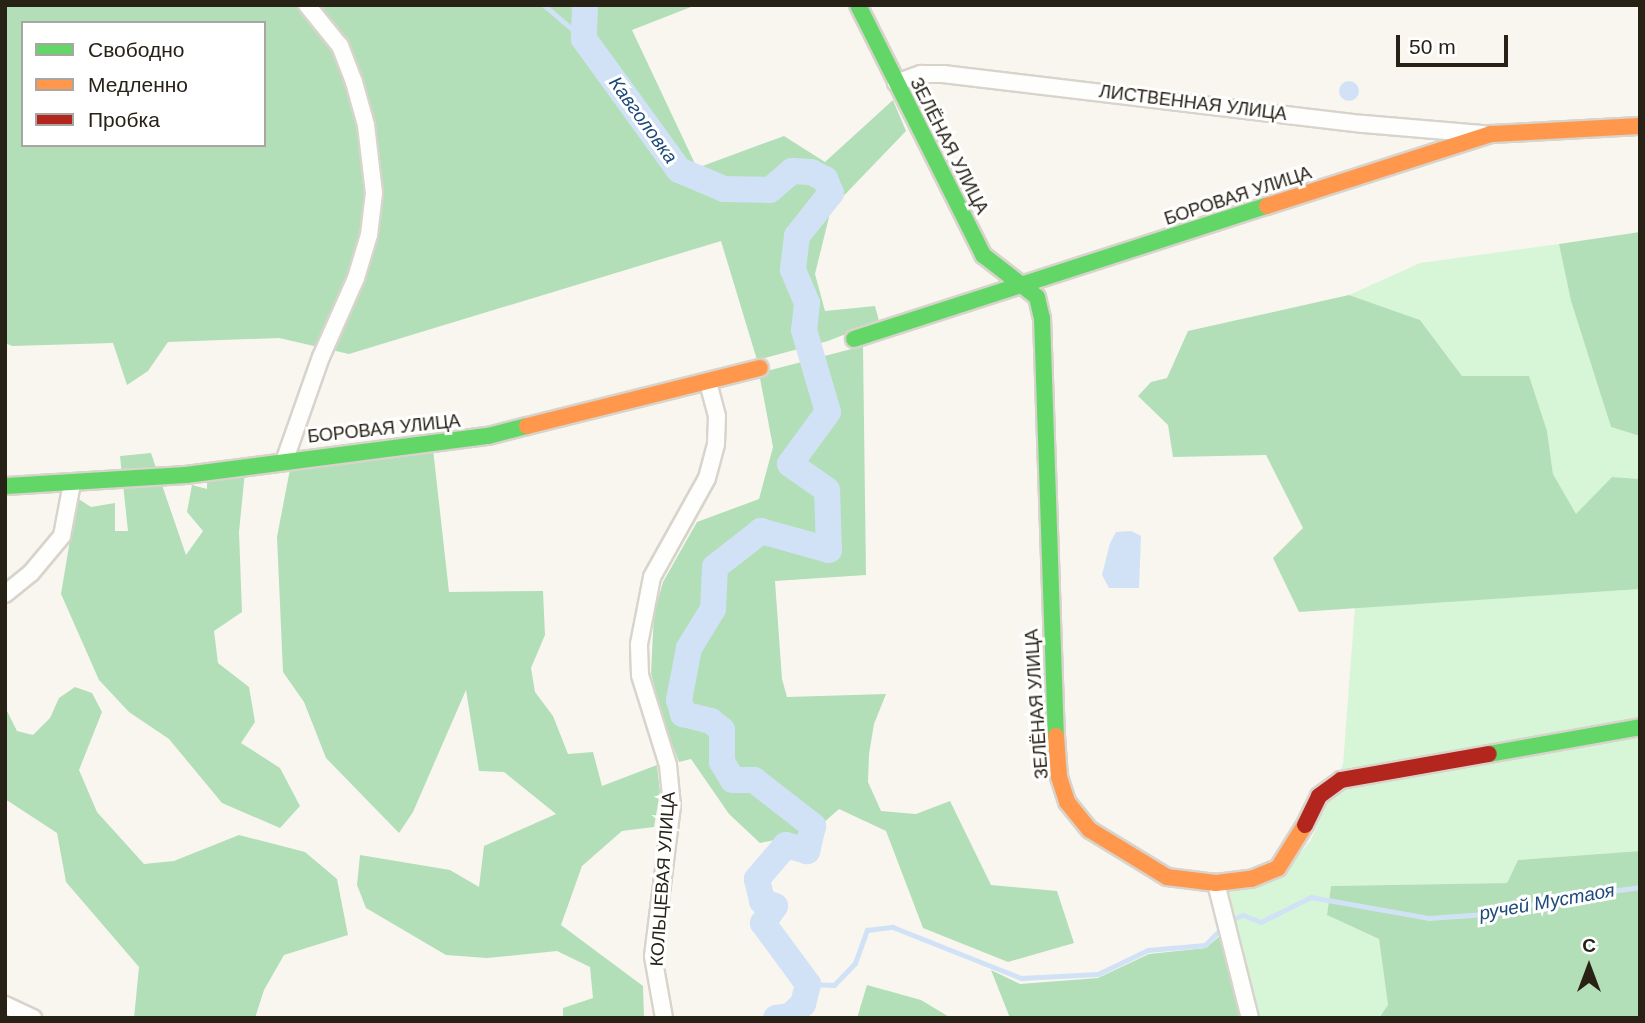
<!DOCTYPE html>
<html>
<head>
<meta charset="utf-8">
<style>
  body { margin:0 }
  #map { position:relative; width:1645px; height:1023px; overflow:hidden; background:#f9f6f0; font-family:Arial,sans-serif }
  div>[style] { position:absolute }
  .green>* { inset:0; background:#d7f6d8 }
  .forest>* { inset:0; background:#b2dfb7 }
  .water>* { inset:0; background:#d1e2f6 }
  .round { border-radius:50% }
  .stream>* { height:4.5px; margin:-2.25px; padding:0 2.25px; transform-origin:2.25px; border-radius:2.25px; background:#d1e2f6 }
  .river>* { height:26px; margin:-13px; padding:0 13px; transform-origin:13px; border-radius:13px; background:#d1e2f6 }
  .roads { filter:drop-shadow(2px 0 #d8d4cc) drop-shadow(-2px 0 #d8d4cc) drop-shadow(0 2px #d8d4cc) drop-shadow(0 -2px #d8d4cc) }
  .street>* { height:16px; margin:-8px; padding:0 8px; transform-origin:8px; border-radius:8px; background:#fefefd }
  .fast>* { height:16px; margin:-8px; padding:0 8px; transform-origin:8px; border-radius:8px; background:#63d668 }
  .slow>* { height:16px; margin:-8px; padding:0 8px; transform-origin:8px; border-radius:8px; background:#ff974d }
  .jam>* { height:16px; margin:-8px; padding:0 8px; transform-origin:8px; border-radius:8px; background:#b3261e }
  span { translate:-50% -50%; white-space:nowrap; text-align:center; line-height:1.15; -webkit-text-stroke:6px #fff; paint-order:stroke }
  .street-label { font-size:18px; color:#272116 }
  .water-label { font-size:19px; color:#1d4979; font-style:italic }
  .frame { position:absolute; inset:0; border:7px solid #272116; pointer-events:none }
  .legend { position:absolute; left:21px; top:21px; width:245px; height:126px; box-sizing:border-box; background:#fff; border:2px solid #a9a6a2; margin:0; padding:9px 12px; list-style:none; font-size:21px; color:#272116 }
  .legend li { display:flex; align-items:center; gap:14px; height:35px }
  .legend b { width:35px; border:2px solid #a9a6a2 }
  .north { position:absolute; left:1554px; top:932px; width:70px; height:70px; -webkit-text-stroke:5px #fff; paint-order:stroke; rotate:0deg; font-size:19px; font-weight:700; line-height:28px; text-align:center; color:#272116 }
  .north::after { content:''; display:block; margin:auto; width:24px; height:32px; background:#272116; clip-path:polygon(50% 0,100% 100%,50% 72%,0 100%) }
  .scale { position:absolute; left:1396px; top:35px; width:112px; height:32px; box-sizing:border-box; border:4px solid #272116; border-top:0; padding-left:9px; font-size:21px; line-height:24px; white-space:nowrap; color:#272116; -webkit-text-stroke:5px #fff; paint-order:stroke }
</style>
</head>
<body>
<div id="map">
  <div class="green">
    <i style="clip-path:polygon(1559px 244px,1571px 301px,1611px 427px,1640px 436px,1640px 479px,1612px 477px,1576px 515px,1553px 474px,1547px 431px,1462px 376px,1420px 320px,1349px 295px,1420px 263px)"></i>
    <i style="clip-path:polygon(1640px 589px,1640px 851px,1518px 860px,1507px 883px,1331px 886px,1327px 915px,1379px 939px,1388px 1005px,1379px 1018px,1260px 1018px,1227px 893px,1281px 876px,1311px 840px,1343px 764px,1355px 607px)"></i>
  </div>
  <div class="forest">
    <i style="clip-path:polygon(evenodd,5px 5px,696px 5px,632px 30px,697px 168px,784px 136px,825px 162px,893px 100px,906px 131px,831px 209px,815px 274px,825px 311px,875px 306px,879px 321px,828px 341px,757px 360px,721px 241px,349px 354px,279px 338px,168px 342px,148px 371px,127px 385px,113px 343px,12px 346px,5px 343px,5px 5px,23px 23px,264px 23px,264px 145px,23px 145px,23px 23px)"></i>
    <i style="clip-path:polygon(1640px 232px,1640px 436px,1611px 427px,1571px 301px,1559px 244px)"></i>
    <i style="clip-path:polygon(1349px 295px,1420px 320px,1462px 376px,1529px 376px,1547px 431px,1553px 474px,1576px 514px,1612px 477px,1640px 479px,1640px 589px,1299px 612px,1273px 558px,1303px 528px,1266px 455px,1173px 457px,1168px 425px,1138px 396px,1151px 382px,1167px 378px,1188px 331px)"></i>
    <i style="clip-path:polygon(863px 346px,866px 575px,775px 581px,782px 679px,787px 697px,886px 694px,874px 724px,869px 754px,868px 782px,881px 811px,916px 814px,950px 801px,991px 885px,1057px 891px,1074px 943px,1008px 962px,923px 928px,886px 831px,839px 809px,805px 839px,791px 837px,760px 843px,729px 814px,691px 759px,679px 762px,662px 718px,651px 673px,654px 613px,663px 582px,697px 522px,759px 499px,773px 447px,759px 373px)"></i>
    <i style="clip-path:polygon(433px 449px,449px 592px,543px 591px,545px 635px,531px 668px,535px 692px,553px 716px,568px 754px,593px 752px,602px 786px,657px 765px,660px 792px,654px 827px,622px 831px,582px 866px,561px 925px,643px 986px,644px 1018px,563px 1018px,563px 1008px,593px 998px,590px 967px,557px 951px,487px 958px,446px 955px,366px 908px,357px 885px,360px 855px,450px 870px,479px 887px,484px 846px,556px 814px,504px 772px,479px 771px,466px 690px,413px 812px,399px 833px,326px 758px,304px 702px,283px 672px,277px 537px,291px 464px)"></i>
    <i style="clip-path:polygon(151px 453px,186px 555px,203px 531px,187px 512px,192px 485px,207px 489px,207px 469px,246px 462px,239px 532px,242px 612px,214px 631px,218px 663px,249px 687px,255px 722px,241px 743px,280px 768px,300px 806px,280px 828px,222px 803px,169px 739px,129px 712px,99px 680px,61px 594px,77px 498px,91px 507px,115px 503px,115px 531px,128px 531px,120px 456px)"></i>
    <i style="clip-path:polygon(75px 687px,92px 693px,102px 712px,79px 770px,97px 812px,144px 864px,174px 861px,239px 835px,305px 852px,337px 879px,348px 935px,284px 955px,264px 990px,255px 1018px,134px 1018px,139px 967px,66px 882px,57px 833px,5px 799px,5px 707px,17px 731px,33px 735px,50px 718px,59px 698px)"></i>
    <i style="clip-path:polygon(1640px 851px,1640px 1018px,1379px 1018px,1388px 1005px,1379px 939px,1327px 915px,1331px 886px,1507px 883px,1518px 860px)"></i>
    <i style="clip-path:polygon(1222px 934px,1242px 1018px,1010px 1018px,991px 970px,1020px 984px,1098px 978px,1149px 954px,1206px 948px)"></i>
    <i style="clip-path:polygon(867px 985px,921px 1000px,951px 1018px,857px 1018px)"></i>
  </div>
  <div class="water">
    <i class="round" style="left:1339px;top:81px;width:20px;height:20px"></i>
    <i style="clip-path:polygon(1131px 531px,1141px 536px,1139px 588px,1109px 588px,1102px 575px,1110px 543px,1116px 532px)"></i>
  </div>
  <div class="stream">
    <i style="left:544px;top:5px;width:52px;rotate:40.4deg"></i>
    <i style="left:1231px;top:920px;width:13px;rotate:-23deg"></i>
    <i style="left:1243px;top:915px;width:19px;rotate:21deg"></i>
    <i style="left:1261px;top:922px;width:56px;rotate:-26.6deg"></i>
    <i style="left:1311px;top:897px;width:120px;rotate:10.1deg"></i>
    <i style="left:1429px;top:918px;width:70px;rotate:-4.1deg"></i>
    <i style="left:1499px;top:913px;width:57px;rotate:-14.3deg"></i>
    <i style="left:1554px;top:899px;width:87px;rotate:-7.9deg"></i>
    <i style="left:808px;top:984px;width:26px;rotate:2deg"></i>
    <i style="left:834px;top:985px;width:30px;rotate:-46deg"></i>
    <i style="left:855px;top:963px;width:35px;rotate:-70deg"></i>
    <i style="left:867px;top:930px;width:26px;rotate:-7deg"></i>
    <i style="left:893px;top:927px;width:138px;rotate:21.7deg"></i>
    <i style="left:1021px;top:978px;width:77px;rotate:-3deg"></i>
    <i style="left:1098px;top:974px;width:55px;rotate:-25.6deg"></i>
    <i style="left:1148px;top:950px;width:57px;rotate:-5deg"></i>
    <i style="left:1205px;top:945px;width:24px;rotate:-45deg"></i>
  </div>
  <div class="river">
    <i style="left:585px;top:5px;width:34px;rotate:92deg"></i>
    <i style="left:584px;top:39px;width:162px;rotate:54.1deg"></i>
    <i style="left:679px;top:170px;width:49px;rotate:22.9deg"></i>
    <i style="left:724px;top:189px;width:46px;rotate:1.2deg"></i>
    <i style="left:770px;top:190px;width:29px;rotate:-41deg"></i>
    <i style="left:792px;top:171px;width:19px;rotate:3deg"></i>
    <i style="left:811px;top:172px;width:16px;rotate:27deg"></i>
    <i style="left:825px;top:179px;width:15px;rotate:67deg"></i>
    <i style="left:831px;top:193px;width:55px;rotate:128.3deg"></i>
    <i style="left:797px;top:236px;width:34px;rotate:97deg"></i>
    <i style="left:793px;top:270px;width:36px;rotate:67deg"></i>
    <i style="left:807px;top:303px;width:27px;rotate:96deg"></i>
    <i style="left:804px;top:330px;width:85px;rotate:73.7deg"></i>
    <i style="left:828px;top:412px;width:64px;rotate:126.2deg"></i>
    <i style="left:790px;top:464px;width:45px;rotate:35.1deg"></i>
    <i style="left:827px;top:490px;width:60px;rotate:88.1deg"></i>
    <i style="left:829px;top:550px;width:71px;rotate:-164.4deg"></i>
    <i style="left:761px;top:531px;width:58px;rotate:142deg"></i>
    <i style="left:715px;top:567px;width:42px;rotate:92.7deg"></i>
    <i style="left:713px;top:609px;width:46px;rotate:121.6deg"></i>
    <i style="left:689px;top:648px;width:53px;rotate:100.9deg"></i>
    <i style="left:679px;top:700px;width:15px;rotate:74deg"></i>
    <i style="left:683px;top:714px;width:29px;rotate:14deg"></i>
    <i style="left:711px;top:721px;width:14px;rotate:39deg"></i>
    <i style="left:722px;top:730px;width:32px;rotate:90deg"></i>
    <i style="left:722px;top:762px;width:21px;rotate:59deg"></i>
    <i style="left:733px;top:780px;width:21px"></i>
    <i style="left:754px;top:780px;width:75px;rotate:37.9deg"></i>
    <i style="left:813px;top:826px;width:26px;rotate:103deg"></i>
    <i style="left:807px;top:851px;width:22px;rotate:-164deg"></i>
    <i style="left:786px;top:845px;width:45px;rotate:130.5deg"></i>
    <i style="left:757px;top:879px;width:23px;rotate:77deg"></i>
    <i style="left:762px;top:901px;width:14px;rotate:21deg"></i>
    <i style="left:775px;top:906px;width:21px;rotate:125deg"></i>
    <i style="left:763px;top:923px;width:76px;rotate:53.6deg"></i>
    <i style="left:808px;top:984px;width:21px;rotate:104deg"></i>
    <i style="left:803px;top:1004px;width:18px;rotate:137deg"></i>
    <i style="left:790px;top:1016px;width:14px;rotate:172deg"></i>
  </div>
  <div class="roads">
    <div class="street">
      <i style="left:896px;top:83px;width:27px;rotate:-20deg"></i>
      <i style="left:921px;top:74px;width:22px"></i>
      <i style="left:943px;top:74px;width:423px;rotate:6.8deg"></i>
      <i style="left:1363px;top:124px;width:120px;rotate:4.8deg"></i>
      <i style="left:285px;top:459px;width:108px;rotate:-70.6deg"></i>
      <i style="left:321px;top:357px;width:86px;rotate:-66.1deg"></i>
      <i style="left:356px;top:278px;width:45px;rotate:-73.2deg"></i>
      <i style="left:369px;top:235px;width:42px;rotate:-83.2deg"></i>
      <i style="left:374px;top:193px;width:68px;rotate:-96.7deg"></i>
      <i style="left:366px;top:125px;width:45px;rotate:-105.6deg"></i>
      <i style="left:354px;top:82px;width:39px;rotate:-111deg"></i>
      <i style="left:340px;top:46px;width:53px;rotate:-128.8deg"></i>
      <i style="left:5px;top:594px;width:33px;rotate:-39deg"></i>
      <i style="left:31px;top:573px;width:48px;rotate:-50deg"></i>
      <i style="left:62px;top:536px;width:54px;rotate:-79.3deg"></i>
      <i style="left:1216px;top:883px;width:139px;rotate:75.9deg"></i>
      <i style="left:5px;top:1005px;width:31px;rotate:25deg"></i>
      <i style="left:664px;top:1018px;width:63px;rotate:-100.1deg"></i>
      <i style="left:653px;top:956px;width:151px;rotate:-82.8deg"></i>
      <i style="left:672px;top:806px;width:41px;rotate:-95.6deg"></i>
      <i style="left:668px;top:765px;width:94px;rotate:-107.3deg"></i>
      <i style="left:640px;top:675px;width:31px;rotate:-92deg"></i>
      <i style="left:639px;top:644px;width:68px;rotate:-79deg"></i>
      <i style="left:652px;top:577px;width:113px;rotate:-60.9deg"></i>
      <i style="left:707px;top:478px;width:35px;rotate:-75deg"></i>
      <i style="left:716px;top:444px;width:28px;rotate:-88deg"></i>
      <i style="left:717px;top:416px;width:34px;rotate:-105deg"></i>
    </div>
    <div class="fast">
      <i style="left:858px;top:5px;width:280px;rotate:63.4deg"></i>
      <i style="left:983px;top:255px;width:68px;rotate:37.9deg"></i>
      <i style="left:1037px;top:297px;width:22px;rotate:77deg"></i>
      <i style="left:1042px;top:318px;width:418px;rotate:88.1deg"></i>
      <i style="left:854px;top:339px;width:434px;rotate:-17.9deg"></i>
      <i style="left:5px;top:486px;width:181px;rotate:-3.5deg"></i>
      <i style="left:186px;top:475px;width:305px;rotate:-7.4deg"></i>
      <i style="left:488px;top:436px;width:40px;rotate:-14.4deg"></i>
      <i style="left:1489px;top:754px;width:153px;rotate:-10.1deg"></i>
    </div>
    <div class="slow">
      <i style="left:1267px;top:206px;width:235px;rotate:-17.8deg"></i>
      <i style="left:1491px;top:134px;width:149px;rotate:-3.1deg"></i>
      <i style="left:527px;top:426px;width:240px;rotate:-14deg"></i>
      <i style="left:1056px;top:736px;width:41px;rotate:85.8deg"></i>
      <i style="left:1059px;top:777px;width:26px;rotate:72deg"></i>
      <i style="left:1067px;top:802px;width:36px;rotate:51deg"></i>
      <i style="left:1090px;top:830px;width:90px;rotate:31.4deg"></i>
      <i style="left:1167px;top:877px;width:49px;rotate:7deg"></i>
      <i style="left:1216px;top:883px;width:35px;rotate:-7deg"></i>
      <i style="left:1251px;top:879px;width:29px;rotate:-22deg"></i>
      <i style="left:1278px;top:868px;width:51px;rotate:-57.9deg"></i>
    </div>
    <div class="jam">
      <i style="left:1305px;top:825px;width:32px;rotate:-64deg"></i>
      <i style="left:1319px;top:796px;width:27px;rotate:-36deg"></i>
      <i style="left:1341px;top:780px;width:150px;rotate:-10deg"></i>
    </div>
  </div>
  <div class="street-label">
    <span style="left:1193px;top:103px;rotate:7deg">ЛИСТВЕННАЯ УЛИЦА</span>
    <span style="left:949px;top:146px;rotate:63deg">ЗЕЛЁНАЯ УЛИЦА</span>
    <span style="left:1238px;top:196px;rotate:-18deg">БОРОВАЯ УЛИЦА</span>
    <span style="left:384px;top:429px;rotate:-6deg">БОРОВАЯ УЛИЦА</span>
    <span style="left:1037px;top:704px;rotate:-94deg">ЗЕЛЁНАЯ УЛИЦА</span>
    <span style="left:663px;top:879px;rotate:-86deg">КОЛЬЦЕВАЯ УЛИЦА</span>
  </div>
  <div class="water-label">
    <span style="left:643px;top:120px;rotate:54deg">Кавголовка</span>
    <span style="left:1547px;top:902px;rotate:-10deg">ручей Мустаоя</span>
  </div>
  <div class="frame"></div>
  <ul class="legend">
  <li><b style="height:9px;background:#63d668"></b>Свободно</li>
  <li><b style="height:9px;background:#ff974d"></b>Медленно</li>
  <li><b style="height:9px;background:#b3261e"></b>Пробка</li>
  </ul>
  <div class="north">С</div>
  <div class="scale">50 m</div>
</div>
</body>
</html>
